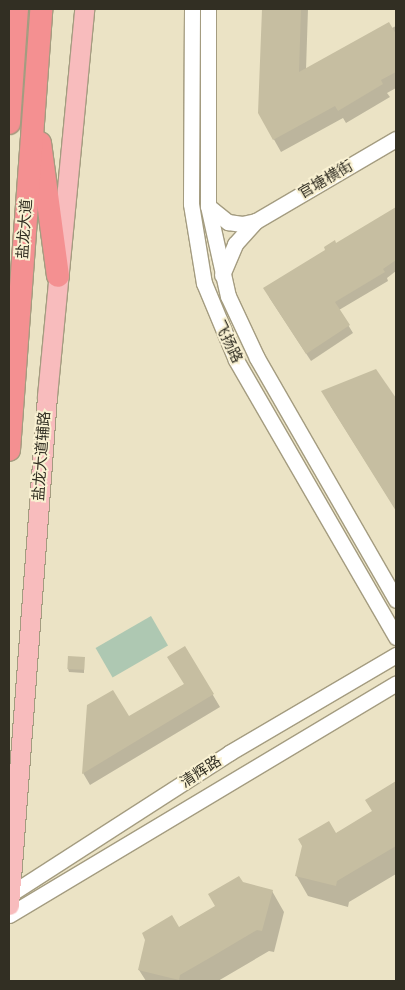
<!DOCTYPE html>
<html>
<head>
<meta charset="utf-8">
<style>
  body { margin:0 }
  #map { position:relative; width:405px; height:990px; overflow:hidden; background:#ebe3c5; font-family:"Nunito Sans","Noto Sans SC",sans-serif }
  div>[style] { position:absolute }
  .green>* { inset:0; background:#aec8b2; transform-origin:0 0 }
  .shadow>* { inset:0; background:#0003 }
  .building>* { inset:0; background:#c6bea1; transform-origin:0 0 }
  .roads { filter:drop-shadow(1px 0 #a49c80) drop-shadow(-1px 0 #a49c80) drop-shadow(0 1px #a49c80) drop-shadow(0 -1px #a49c80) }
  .minor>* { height:15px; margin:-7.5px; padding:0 7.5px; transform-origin:7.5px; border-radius:7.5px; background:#fff }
  .major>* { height:19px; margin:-9.5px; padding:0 9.5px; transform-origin:9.5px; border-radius:9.5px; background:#f8bcbd }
  .highway>* { height:22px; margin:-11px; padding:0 11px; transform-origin:11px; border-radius:11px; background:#f49091 }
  span { translate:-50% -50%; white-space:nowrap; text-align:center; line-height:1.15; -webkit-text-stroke:4px #f9f1d2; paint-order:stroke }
  .street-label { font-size:15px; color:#322f23 }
  .frame { position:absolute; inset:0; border:10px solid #322f23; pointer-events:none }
</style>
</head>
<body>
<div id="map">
  <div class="green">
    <i style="left:151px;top:616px;width:34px;height:64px;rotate:60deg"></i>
  </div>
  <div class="shadow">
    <i style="clip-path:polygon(263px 9px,308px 9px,306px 70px,396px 26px,396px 88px,387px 93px,390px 97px,346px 123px,343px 118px,281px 152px,259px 113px)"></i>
    <i style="clip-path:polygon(396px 208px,396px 271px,387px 278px,388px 281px,339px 310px,353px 333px,311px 361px,269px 297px,336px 245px)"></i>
    <i style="clip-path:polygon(375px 370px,396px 400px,396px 510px,330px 405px)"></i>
    <i style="clip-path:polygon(185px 648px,220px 707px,90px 785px,83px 773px,88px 706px,128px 718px,185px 684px)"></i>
    <i style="clip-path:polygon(84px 658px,84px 673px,69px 672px,68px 669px)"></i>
    <i style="clip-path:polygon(395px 783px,396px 874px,349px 902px,348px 907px,308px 896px,296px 875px,335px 834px,374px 812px)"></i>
    <i style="clip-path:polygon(242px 883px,272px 891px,284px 912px,274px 952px,269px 951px,218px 981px,146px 981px,139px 970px,178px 928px,217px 906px)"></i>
  </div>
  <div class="building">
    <i style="clip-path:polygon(262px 9px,301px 9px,299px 72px,389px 22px,396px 34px,396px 72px,381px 80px,383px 84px,338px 111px,335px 106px,273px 140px,258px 113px)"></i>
    <i style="clip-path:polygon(396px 207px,396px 260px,383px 269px,385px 272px,335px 302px,350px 325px,306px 354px,263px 288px,325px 250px,324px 247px,335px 240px,336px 243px)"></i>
    <i style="clip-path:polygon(376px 369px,396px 398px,396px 511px,321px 391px)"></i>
    <i style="clip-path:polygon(185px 646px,214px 694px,82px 774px,87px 705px,113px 690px,129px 716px,184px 684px,167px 657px)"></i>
    <i style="left:68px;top:656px;width:17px;height:13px;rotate:3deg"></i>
    <i style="clip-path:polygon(396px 781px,396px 846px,337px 881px,336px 886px,295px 876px,302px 846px,298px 839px,329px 821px,336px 833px,372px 811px,365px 800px)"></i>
    <i style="clip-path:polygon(239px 876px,243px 882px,273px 890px,262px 931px,257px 930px,213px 956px,180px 975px,179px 980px,138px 970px,145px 940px,142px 933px,172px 915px,179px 927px,215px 906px,208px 894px)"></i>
  </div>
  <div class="roads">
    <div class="minor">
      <i style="left:192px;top:9px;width:195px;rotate:90.3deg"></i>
      <i style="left:191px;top:204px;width:80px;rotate:80.7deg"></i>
      <i style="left:204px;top:283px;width:83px;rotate:67.4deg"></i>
      <i style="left:236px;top:360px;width:320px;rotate:60deg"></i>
      <i style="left:208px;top:9px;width:197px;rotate:90deg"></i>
      <i style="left:208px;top:206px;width:92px;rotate:77.5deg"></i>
      <i style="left:228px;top:296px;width:68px;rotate:64.9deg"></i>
      <i style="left:257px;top:358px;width:279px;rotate:60.1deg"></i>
      <i style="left:208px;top:206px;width:26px;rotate:39deg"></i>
      <i style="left:228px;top:222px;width:14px;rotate:8deg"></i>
      <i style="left:242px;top:224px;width:14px;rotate:-12deg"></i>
      <i style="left:222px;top:275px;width:34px;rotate:-67deg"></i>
      <i style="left:235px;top:244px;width:31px;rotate:-48deg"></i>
      <i style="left:256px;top:221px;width:162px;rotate:-30.4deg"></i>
      <i style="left:9px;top:895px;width:262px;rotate:-32.8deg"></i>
      <i style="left:229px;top:753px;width:194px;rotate:-30.4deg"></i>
      <i style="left:9px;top:915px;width:451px;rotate:-30.9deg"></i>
    </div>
    <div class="major">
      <i style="left:9px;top:905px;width:510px;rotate:-85.73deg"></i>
      <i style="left:47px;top:396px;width:389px;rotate:-84.5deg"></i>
    </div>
    <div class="highway">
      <i style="left:9px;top:123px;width:114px;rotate:-86deg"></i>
      <i style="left:40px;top:143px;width:134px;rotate:82.3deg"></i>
      <i style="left:9px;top:450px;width:442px;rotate:-85.8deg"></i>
    </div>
  </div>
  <div class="street-label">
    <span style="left:326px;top:180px;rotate:-30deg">官塘横街</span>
    <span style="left:25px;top:229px;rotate:-86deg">盐龙大道</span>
    <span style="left:228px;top:342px;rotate:64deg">飞扬路</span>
    <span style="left:42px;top:456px;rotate:-86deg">盐龙大道辅路</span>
    <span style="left:201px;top:772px;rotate:-33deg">清辉路</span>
  </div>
  <div class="frame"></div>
</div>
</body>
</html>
